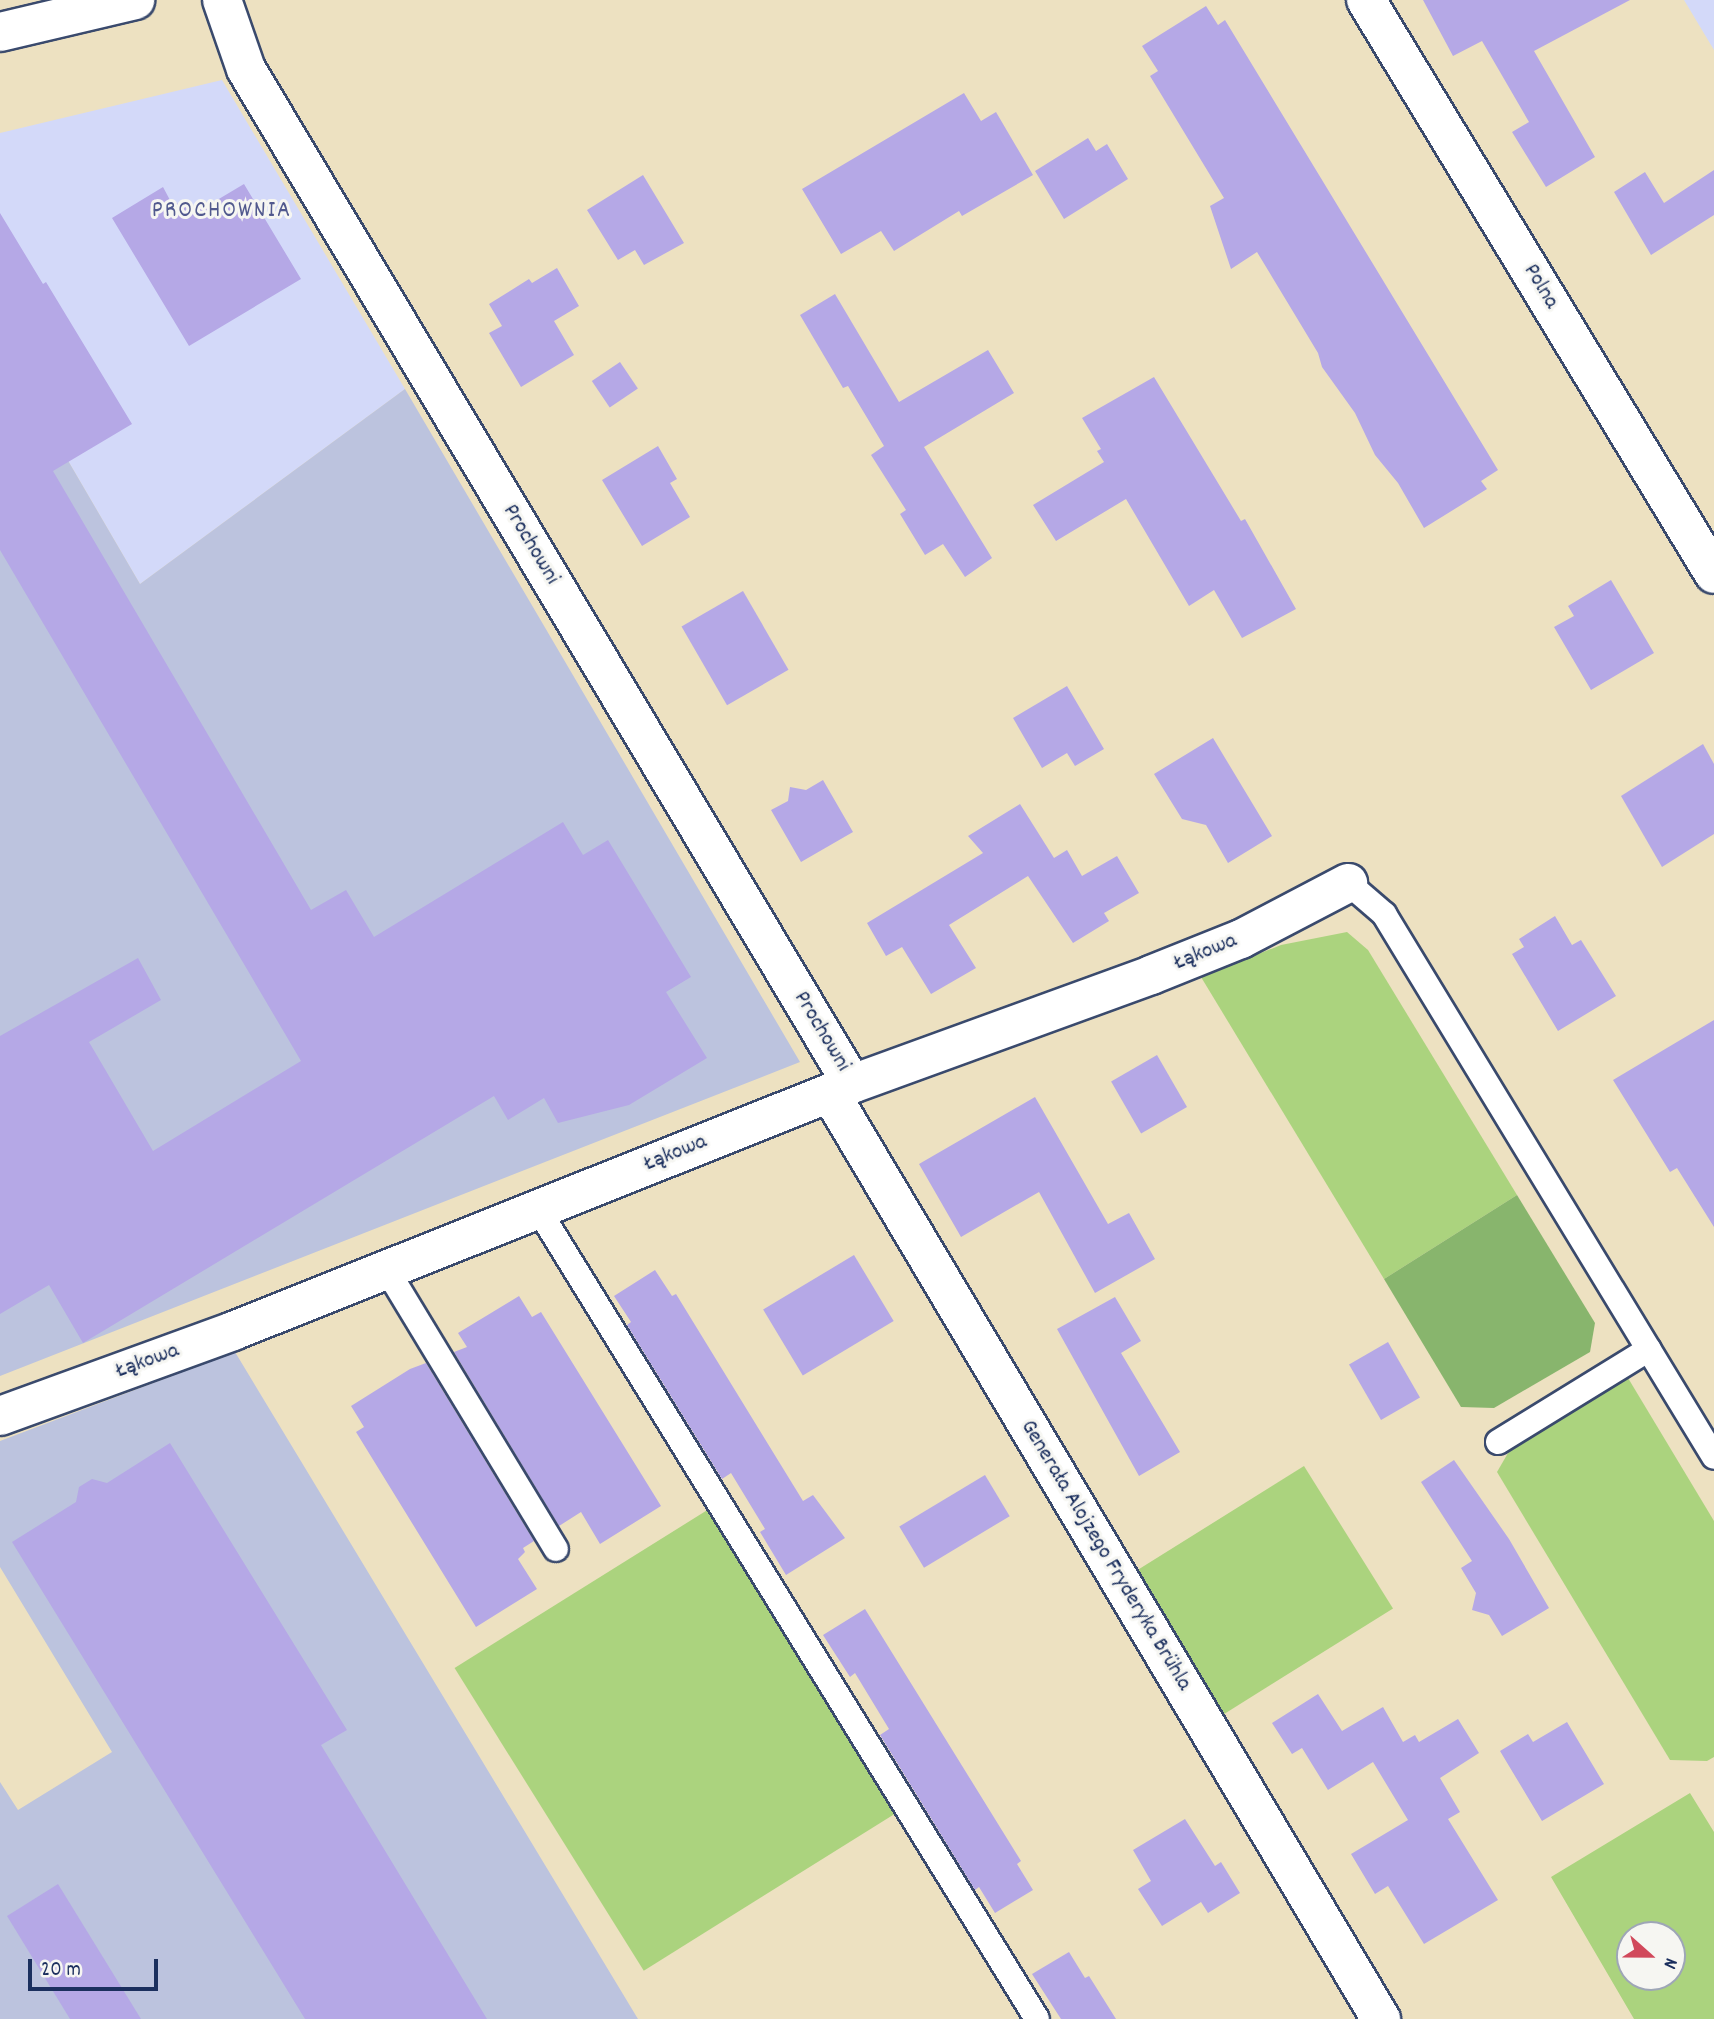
<!DOCTYPE html>
<html>
<head>
<meta charset="utf-8">
<style>
  body { margin:0 }
  #map { position:relative; width:1714px; height:2019px; overflow:hidden; background:#ede1c1; font-family:Dekko,sans-serif }
  div>[style] { position:absolute }
  .built>* { inset:0; background:#d3d9f9 }
  .industrial>* { inset:0; background:#bcc3de }
  .green>* { inset:0; background:#abd37e; transform-origin:0 0 }
  .forest>* { inset:0; background:#88b56d }
  .building>* { inset:0; background:#b5a8e6; transform-origin:0 0 }
  .roads { filter:drop-shadow(2px 0 #3a4a6d) drop-shadow(-2px 0 #3a4a6d) drop-shadow(0 2px #3a4a6d) drop-shadow(0 -2px #3a4a6d) }
  .service>* { height:24px; margin:-12px; padding:0 12px; transform-origin:12px; border-radius:12px; background:#fff }
  .minor>* { height:38px; margin:-19px; padding:0 19px; transform-origin:19px; border-radius:19px; background:#fff }
  .tertiary>* { height:38px; margin:-19px; padding:0 19px; transform-origin:19px; border-radius:19px; background:#fff }
  span { translate:-50% -50%; white-space:nowrap; text-align:center; line-height:1.15; -webkit-text-stroke:6px #f6f6f2; paint-order:stroke }
  .street-label { font-size:23px; color:#1b2f5e }
  .neighbourhood-label { font-size:24px; color:#51598e; letter-spacing:2px }
  .north { position:absolute; left:1616px; top:1921px; width:70px; height:70px; box-sizing:border-box; background:#f6f6f2; border:2px solid #9ea6b7; border-radius:50%; rotate:111deg; font-size:19px; font-weight:700; line-height:28px; text-align:center; color:#1b2f5e }
  .north::after { content:''; display:block; margin:auto; width:24px; height:32px; background:#d1495b; clip-path:polygon(50% 0,100% 100%,50% 72%,0 100%) }
  .scale { position:absolute; left:28px; top:1959px; width:130px; height:32px; box-sizing:border-box; border:4px solid #1b2f5e; border-top:0; padding-left:9px; font-size:21px; line-height:24px; white-space:nowrap; color:#1b2f5e; -webkit-text-stroke:5px #f6f6f2; paint-order:stroke }
</style>
</head>
<body>
<div id="map">
  <div class="built">
    <i style="clip-path:polygon(1684px 0,1714px 0,1714px 50px)"></i>
    <i style="clip-path:polygon(222px 80px,405px 389px,140px 584px,0 344px,0 133px)"></i>
  </div>
  <div class="industrial">
    <i style="clip-path:polygon(0 344px,140px 584px,405px 389px,800px 1062px,0 1376px)"></i>
    <i style="clip-path:polygon(235px 1352px,638px 2019px,0 2019px,0 1782px,18px 1810px,112px 1752px,0 1567px,0 1441px)"></i>
  </div>
  <div class="green">
    <i style="clip-path:polygon(1347px 932px,1368px 950px,1517px 1195px,1384px 1279px,1201px 977px,1281px 945px)"></i>
    <i style="clip-path:polygon(1625px 1373px,1714px 1521px,1714px 1757px,1707px 1761px,1670px 1760px,1497px 1472px,1515px 1441px)"></i>
    <i style="left:1304px;top:1466px;width:168px;height:201px;rotate:58deg"></i>
    <i style="left:709px;top:1509px;width:357px;height:300px;rotate:58deg"></i>
    <i style="clip-path:polygon(evenodd,1690px 1793px,1714px 1832px,1714px 2019px,1634px 2019px,1551px 1877px,1690px 1793px,1630px 1935px,1672px 1935px,1672px 1977px,1630px 1977px,1630px 1935px)"></i>
  </div>
  <div class="forest">
    <i style="clip-path:polygon(1517px 1195px,1595px 1323px,1590px 1352px,1494px 1408px,1461px 1407px,1384px 1279px)"></i>
  </div>
  <div class="building">
    <i style="clip-path:polygon(1423px 0,1630px 0,1534px 51px,1595px 157px,1546px 187px,1512px 132px,1529px 122px,1482px 41px,1453px 56px)"></i>
    <i style="clip-path:polygon(1206px 6px,1218px 25px,1225px 20px,1498px 470px,1481px 481px,1487px 489px,1424px 528px,1398px 483px,1375px 455px,1355px 413px,1322px 367px,1318px 353px,1257px 252px,1231px 269px,1210px 206px,1224px 198px,1150px 76px,1158px 71px,1142px 46px)"></i>
    <i style="clip-path:polygon(964px 93px,981px 121px,996px 112px,1033px 175px,962px 216px,959px 211px,894px 251px,881px 231px,841px 254px,802px 189px)"></i>
    <i style="clip-path:polygon(1088px 138px,1096px 151px,1107px 144px,1128px 179px,1064px 219px,1035px 171px)"></i>
    <i style="clip-path:polygon(1714px 170px,1714px 215px,1651px 255px,1614px 192px,1645px 172px,1664px 203px)"></i>
    <i style="clip-path:polygon(643px 175px,684px 243px,644px 265px,635px 250px,618px 260px,587px 210px)"></i>
    <i style="clip-path:polygon(244px 184px,301px 279px,189px 346px,112px 218px,163px 187px,171px 202px,202px 209px)"></i>
    <i style="clip-path:polygon(0 213px,43px 284px,46px 282px,132px 424px,53px 471px,311px 910px,346px 890px,374px 937px,563px 822px,583px 855px,608px 840px,691px 977px,666px 992px,707px 1058px,629px 1105px,558px 1123px,544px 1098px,508px 1120px,494px 1096px,83px 1343px,49px 1285px,0 1314px,0 1036px,138px 958px,161px 1000px,89px 1042px,153px 1151px,301px 1061px,0 550px)"></i>
    <i style="clip-path:polygon(557px 268px,579px 306px,554px 321px,574px 355px,521px 387px,489px 333px,502px 326px,489px 304px,529px 279px,532px 283px)"></i>
    <i style="clip-path:polygon(835px 294px,899px 402px,988px 350px,1014px 393px,924px 447px,992px 558px,965px 577px,943px 544px,925px 555px,900px 514px,906px 510px,871px 455px,884px 446px,848px 386px,843px 388px,800px 315px)"></i>
    <i style="left:620px;top:362px;width:32px;height:34px;rotate:56deg"></i>
    <i style="clip-path:polygon(1154px 377px,1241px 521px,1245px 519px,1296px 609px,1242px 638px,1214px 590px,1189px 606px,1126px 499px,1056px 541px,1033px 505px,1104px 462px,1097px 451px,1101px 449px,1082px 418px)"></i>
    <i style="clip-path:polygon(658px 446px,677px 479px,670px 483px,690px 517px,642px 546px,602px 480px)"></i>
    <i style="clip-path:polygon(1611px 580px,1654px 653px,1591px 690px,1554px 627px,1574px 616px,1568px 606px)"></i>
    <i style="left:743px;top:591px;width:91px;height:71px;rotate:60deg"></i>
    <i style="clip-path:polygon(1067px 686px,1104px 749px,1075px 766px,1067px 753px,1042px 768px,1013px 718px)"></i>
    <i style="clip-path:polygon(1213px 738px,1272px 836px,1228px 863px,1206px 825px,1182px 819px,1154px 774px)"></i>
    <i style="clip-path:polygon(1703px 744px,1714px 764px,1714px 834px,1662px 867px,1621px 796px)"></i>
    <i style="clip-path:polygon(823px 780px,853px 832px,801px 862px,771px 810px,788px 801px,790px 787px,806px 790px)"></i>
    <i style="clip-path:polygon(1020px 804px,1054px 858px,1067px 850px,1082px 876px,1117px 856px,1139px 893px,1104px 913px,1109px 921px,1073px 943px,1028px 876px,949px 925px,976px 968px,931px 994px,902px 947px,886px 956px,867px 923px,983px 853px,968px 836px)"></i>
    <i style="clip-path:polygon(1555px 916px,1572px 945px,1581px 940px,1616px 996px,1558px 1031px,1512px 954px,1524px 947px,1519px 939px)"></i>
    <i style="clip-path:polygon(1714px 1020px,1714px 1227px,1677px 1168px,1670px 1172px,1613px 1080px)"></i>
    <i style="left:1157px;top:1055px;width:60px;height:53px;rotate:60deg"></i>
    <i style="clip-path:polygon(1035px 1097px,1108px 1224px,1129px 1213px,1155px 1259px,1095px 1293px,1039px 1192px,961px 1237px,919px 1164px)"></i>
    <i style="left:854px;top:1255px;width:77px;height:106px;rotate:59deg"></i>
    <i style="clip-path:polygon(655px 1270px,672px 1296px,676px 1294px,803px 1501px,813px 1495px,845px 1538px,786px 1575px,760px 1532px,765px 1529px,731px 1473px,722px 1479px,627px 1325px,631px 1322px,614px 1296px)"></i>
    <i style="clip-path:polygon(519px 1296px,532px 1317px,541px 1312px,661px 1506px,600px 1544px,581px 1512px,559px 1526px,454px 1352px,467px 1347px,458px 1333px)"></i>
    <i style="clip-path:polygon(1115px 1297px,1141px 1341px,1121px 1353px,1180px 1452px,1139px 1476px,1057px 1329px)"></i>
    <i style="left:1388px;top:1342px;width:64px;height:45px;rotate:60deg"></i>
    <i style="clip-path:polygon(426px 1363px,534px 1541px,523px 1548px,525px 1552px,518px 1559px,537px 1589px,476px 1627px,356px 1432px,364px 1427px,351px 1406px,410px 1369px)"></i>
    <i style="clip-path:polygon(170px 1443px,347px 1730px,321px 1745px,487px 2019px,305px 2019px,12px 1542px,76px 1502px,79px 1487px,92px 1479px,107px 1483px)"></i>
    <i style="clip-path:polygon(1454px 1460px,1509px 1539px,1549px 1608px,1502px 1636px,1489px 1615px,1472px 1610px,1476px 1593px,1461px 1568px,1472px 1561px,1421px 1482px)"></i>
    <i style="left:985px;top:1475px;width:48px;height:100px;rotate:59deg"></i>
    <i style="clip-path:polygon(865px 1609px,1021px 1861px,1017px 1864px,1033px 1890px,995px 1913px,979px 1887px,975px 1890px,880px 1735px,889px 1729px,855px 1673px,850px 1677px,823px 1635px)"></i>
    <i style="clip-path:polygon(1318px 1694px,1342px 1731px,1383px 1707px,1403px 1742px,1415px 1735px,1419px 1742px,1458px 1719px,1479px 1753px,1440px 1778px,1460px 1812px,1448px 1819px,1498px 1900px,1424px 1944px,1388px 1886px,1375px 1894px,1351px 1854px,1408px 1820px,1373px 1762px,1328px 1790px,1302px 1748px,1292px 1754px,1272px 1723px)"></i>
    <i style="clip-path:polygon(1567px 1722px,1604px 1784px,1542px 1821px,1500px 1751px,1528px 1734px,1533px 1742px)"></i>
    <i style="clip-path:polygon(1185px 1819px,1215px 1866px,1221px 1862px,1240px 1893px,1208px 1913px,1201px 1902px,1162px 1926px,1138px 1889px,1151px 1881px,1133px 1850px)"></i>
    <i style="clip-path:polygon(58px 1884px,141px 2019px,70px 2019px,7px 1916px)"></i>
    <i style="clip-path:polygon(1069px 1952px,1085px 1978px,1089px 1976px,1116px 2019px,1061px 2019px,1032px 1974px)"></i>
  </div>
  <div class="roads">
    <div class="service">
      <i style="left:1348px;top:883px;width:48px;rotate:40.7deg"></i>
      <i style="left:1384px;top:914px;width:635px;rotate:58.71deg"></i>
      <i style="left:538px;top:1209px;width:951px;rotate:58.36deg"></i>
      <i style="left:387px;top:1270px;width:326px;rotate:58.8deg"></i>
      <i style="left:1498px;top:1442px;width:177px;rotate:-31.6deg"></i>
    </div>
    <div class="minor">
      <i style="left:222px;top:0;width:73px;rotate:70.8deg"></i>
      <i style="left:246px;top:69px;width:1182px;rotate:59.16deg"></i>
      <i style="left:1366px;top:0;width:671px;rotate:58.77deg"></i>
      <i style="left:830px;top:1093px;width:1078px;rotate:59.25deg"></i>
      <i style="left:0;top:1416px;width:248px;rotate:-20deg"></i>
      <i style="left:233px;top:1331px;width:666px;rotate:-21.75deg"></i>
      <i style="left:852px;top:1084px;width:318px;rotate:-20deg"></i>
      <i style="left:1151px;top:975px;width:97px;rotate:-21.8deg"></i>
      <i style="left:1241px;top:939px;width:121px;rotate:-27.6deg"></i>
    </div>
    <div class="tertiary">
      <i style="left:0;top:32px;width:139px;rotate:-13.3deg"></i>
    </div>
  </div>
  <div class="street-label">
    <span style="left:1540px;top:287px;rotate:59deg">Polna</span>
    <span style="left:530px;top:545px;rotate:59deg">Prochowni</span>
    <span style="left:1206px;top:953px;rotate:-22deg">Łąkowa</span>
    <span style="left:821px;top:1032px;rotate:59deg">Prochowni</span>
    <span style="left:676px;top:1154px;rotate:-22deg">Łąkowa</span>
    <span style="left:148px;top:1362px;rotate:-20deg">Łąkowa</span>
    <span style="left:1105px;top:1556px;rotate:59deg">Generała Alojzego Fryderyka Brühla</span>
  </div>
  <div class="neighbourhood-label">
    <span style="left:222px;top:212px">PROCHOWNIA</span>
  </div>
  <div class="north">N</div>
  <div class="scale">20 m</div>
</div>
</body>
</html>
